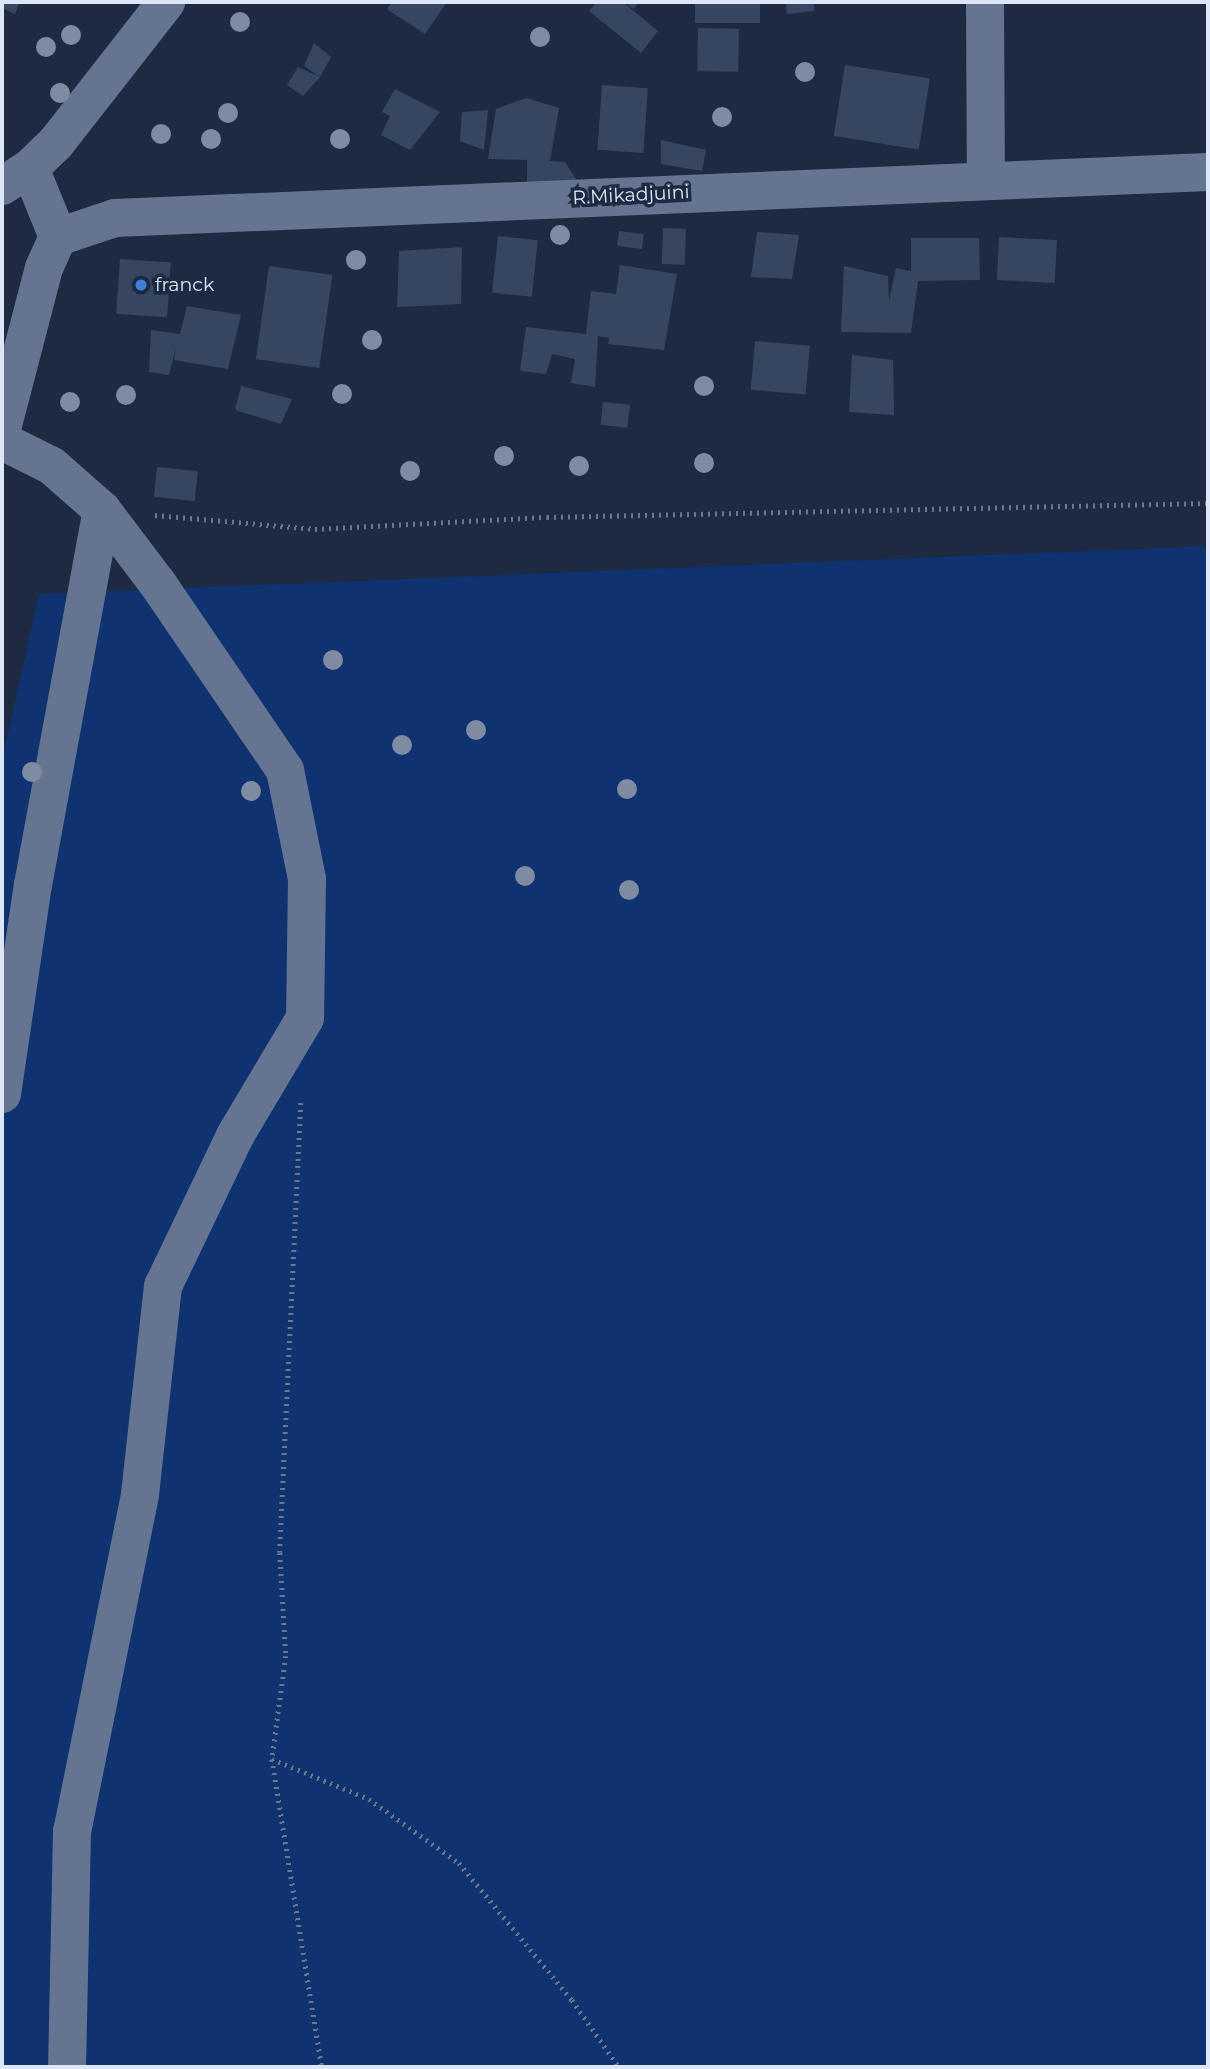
<!DOCTYPE html>
<html>
<head>
<meta charset="utf-8">
<style>
  body { margin:0 }
  #map { position:relative; width:1210px; height:2069px; overflow:hidden; background:#1d2a42; font-family:Montserrat,sans-serif }
  div>[style] { position:absolute }
  .green>* { inset:0; background:#0f3271 }
  .building>* { inset:0; background:#374660; transform-origin:0 0 }
  .path>* { height:4.5px; margin-top:-2.25px; transform-origin:0; background:repeating-linear-gradient(90deg,#6c778c 0 2px,transparent 0 7px) }
  .minor>* { height:38px; margin:-19px; padding:0 19px; transform-origin:19px; border-radius:19px; background:#657591 }
  .trees>* { width:20px; height:20px; margin:-10px; border-radius:50%; background:#7f8ba1 }
  .dots>* { width:19px; height:19px; translate:-50% -50%; box-sizing:border-box; border:4px solid #1d2a42; border-radius:50% }
  span { translate:-50% -50%; white-space:nowrap; text-align:center; line-height:1.15; -webkit-text-stroke:7px #1d2a42; paint-order:stroke }
  .street-label { font-size:19px; color:#dde6f6 }
  .poi-label { font-size:19px; color:#dde6f6 }
  .left { translate:0 -50%; text-align:left }
  .frame { position:absolute; inset:0; border:4px solid #dde6f6; pointer-events:none }
</style>
</head>
<body>
<div id="map">
  <div class="green">
    <i style="clip-path:polygon(1208px 546px,1208px 2067px,2px 2067px,2px 760px,39px 594px)"></i>
  </div>
  <div class="building">
    <i style="clip-path:polygon(2px 2px,20px 2px,15px 14px,2px 8px)"></i>
    <i style="clip-path:polygon(392px 2px,447px 2px,425px 34px,387px 9px)"></i>
    <i style="clip-path:polygon(597px 2px,623px 2px,658px 31px,641px 53px,589px 11px)"></i>
    <i style="clip-path:polygon(625px 2px,640px 2px,633px 9px)"></i>
    <i style="left:695px;top:2px;width:65px;height:21px"></i>
    <i style="clip-path:polygon(786px 2px,814px 2px,814px 11px,787px 14px)"></i>
    <i style="left:698px;top:28px;width:41px;height:43px;rotate:1deg"></i>
    <i style="clip-path:polygon(314px 43px,331px 57px,320px 77px,304px 66px)"></i>
    <i style="left:845px;top:65px;width:86px;height:72px;rotate:9deg"></i>
    <i style="clip-path:polygon(298px 67px,320px 77px,303px 96px,287px 85px)"></i>
    <i style="left:602px;top:85px;width:46px;height:65px;rotate:4deg"></i>
    <i style="clip-path:polygon(395px 89px,440px 112px,410px 150px,381px 135px,390px 116px,382px 112px)"></i>
    <i style="clip-path:polygon(526px 98px,559px 108px,550px 161px,565px 162px,585px 193px,527px 183px,527px 160px,488px 159px,496px 109px)"></i>
    <i style="clip-path:polygon(488px 110px,484px 150px,460px 141px,462px 112px)"></i>
    <i style="clip-path:polygon(661px 140px,706px 150px,702px 171px,661px 164px)"></i>
    <i style="left:663px;top:228px;width:23px;height:36px;rotate:2deg"></i>
    <i style="left:619px;top:231px;width:25px;height:15px;rotate:7deg"></i>
    <i style="clip-path:polygon(757px 232px,799px 235px,792px 279px,751px 277px)"></i>
    <i style="left:498px;top:236px;width:40px;height:57px;rotate:6deg"></i>
    <i style="left:999px;top:237px;width:58px;height:43px;rotate:3deg"></i>
    <i style="clip-path:polygon(911px 238px,979px 238px,980px 280px,918px 281px,911px 333px,841px 332px,844px 266px,888px 276px,889px 301px,896px 268px,911px 271px)"></i>
    <i style="clip-path:polygon(462px 247px,461px 304px,397px 307px,399px 251px)"></i>
    <i style="left:120px;top:259px;width:51px;height:55px;rotate:4deg"></i>
    <i style="clip-path:polygon(620px 265px,677px 274px,664px 350px,608px 344px,609px 338px,598px 336px,595px 387px,571px 383px,575px 359px,552px 354px,546px 374px,520px 371px,526px 327px,586px 334px,591px 291px,616px 294px)"></i>
    <i style="left:269px;top:266px;width:64px;height:94px;rotate:8deg"></i>
    <i style="clip-path:polygon(187px 306px,241px 315px,228px 369px,174px 360px,176px 347px,169px 375px,149px 372px,151px 330px,180px 334px)"></i>
    <i style="left:755px;top:341px;width:55px;height:49px;rotate:5deg"></i>
    <i style="clip-path:polygon(852px 355px,893px 360px,894px 415px,849px 412px)"></i>
    <i style="clip-path:polygon(241px 386px,292px 399px,281px 424px,235px 410px)"></i>
    <i style="left:603px;top:402px;width:27px;height:23px;rotate:6deg"></i>
    <i style="left:157px;top:467px;width:41px;height:30px;rotate:6deg"></i>
  </div>
  <div class="path">
    <i style="left:155px;top:515px;width:161px;rotate:5deg"></i>
    <i style="left:315px;top:529px;width:232px;rotate:-3deg"></i>
    <i style="left:547px;top:517px;width:661px;rotate:-1.21deg"></i>
    <i style="left:301px;top:1103px;width:450px;rotate:92.7deg"></i>
    <i style="left:280px;top:1553px;width:103px;rotate:86.7deg"></i>
    <i style="left:286px;top:1656px;width:104px;rotate:97.7deg"></i>
    <i style="left:272px;top:1759px;width:312px;rotate:80.8deg"></i>
    <i style="left:272px;top:1759px;width:105px;rotate:22.4deg"></i>
    <i style="left:369px;top:1799px;width:110px;rotate:35.4deg"></i>
    <i style="left:459px;top:1863px;width:178px;rotate:50.5deg"></i>
    <i style="left:572px;top:2000px;width:82px;rotate:55deg"></i>
  </div>
  <div class="minor">
    <i style="left:985px;top:2px;width:176px;rotate:89.7deg"></i>
    <i style="left:2px;top:186px;width:33px;rotate:-33deg"></i>
    <i style="left:30px;top:168px;width:36px;rotate:-44deg"></i>
    <i style="left:56px;top:143px;width:179px;rotate:-52deg"></i>
    <i style="left:58px;top:237px;width:60px;rotate:-18.4deg"></i>
    <i style="left:115px;top:218px;width:1094px;rotate:-2.41deg"></i>
    <i style="left:2px;top:429px;width:166px;rotate:-75.4deg"></i>
    <i style="left:44px;top:268px;width:34px;rotate:-66deg"></i>
    <i style="left:58px;top:237px;width:74px;rotate:-112.1deg"></i>
    <i style="left:2px;top:441px;width:56px;rotate:26.6deg"></i>
    <i style="left:52px;top:466px;width:67px;rotate:41.3deg"></i>
    <i style="left:102px;top:510px;width:93px;rotate:52.9deg"></i>
    <i style="left:158px;top:584px;width:225px;rotate:55.7deg"></i>
    <i style="left:285px;top:770px;width:111px;rotate:78.6deg"></i>
    <i style="left:307px;top:879px;width:139px;rotate:90.8deg"></i>
    <i style="left:305px;top:1018px;width:137px;rotate:120.7deg"></i>
    <i style="left:235px;top:1136px;width:166px;rotate:115.6deg"></i>
    <i style="left:163px;top:1286px;width:210px;rotate:96.3deg"></i>
    <i style="left:140px;top:1495px;width:343px;rotate:101.4deg"></i>
    <i style="left:72px;top:1831px;width:236px;rotate:91.2deg"></i>
    <i style="left:2px;top:1094px;width:211px;rotate:-81.6deg"></i>
    <i style="left:33px;top:885px;width:381px;rotate:-79.6deg"></i>
  </div>
  <div class="trees">
    <i style="left:240px;top:22px"></i>
    <i style="left:71px;top:35px"></i>
    <i style="left:540px;top:37px"></i>
    <i style="left:46px;top:47px"></i>
    <i style="left:805px;top:72px"></i>
    <i style="left:60px;top:93px"></i>
    <i style="left:228px;top:113px"></i>
    <i style="left:722px;top:117px"></i>
    <i style="left:161px;top:134px"></i>
    <i style="left:211px;top:139px"></i>
    <i style="left:340px;top:139px"></i>
    <i style="left:560px;top:235px"></i>
    <i style="left:356px;top:260px"></i>
    <i style="left:372px;top:340px"></i>
    <i style="left:704px;top:386px"></i>
    <i style="left:342px;top:394px"></i>
    <i style="left:126px;top:395px"></i>
    <i style="left:70px;top:402px"></i>
    <i style="left:504px;top:456px"></i>
    <i style="left:704px;top:463px"></i>
    <i style="left:579px;top:466px"></i>
    <i style="left:410px;top:471px"></i>
    <i style="left:333px;top:660px"></i>
    <i style="left:476px;top:730px"></i>
    <i style="left:402px;top:745px"></i>
    <i style="left:32px;top:772px"></i>
    <i style="left:627px;top:789px"></i>
    <i style="left:251px;top:791px"></i>
    <i style="left:525px;top:876px"></i>
    <i style="left:629px;top:890px"></i>
  </div>
  <div class="dots">
    <i style="left:141px;top:285px;background:#3f7fe0"></i>
  </div>
  <div class="street-label">
    <span style="left:631px;top:195px;rotate:-3deg">R.Mikadjuini</span>
  </div>
  <div class="poi-label">
    <span class="left" style="left:155px;top:285px">franck</span>
  </div>
  <div class="frame"></div>
</div>
</body>
</html>
